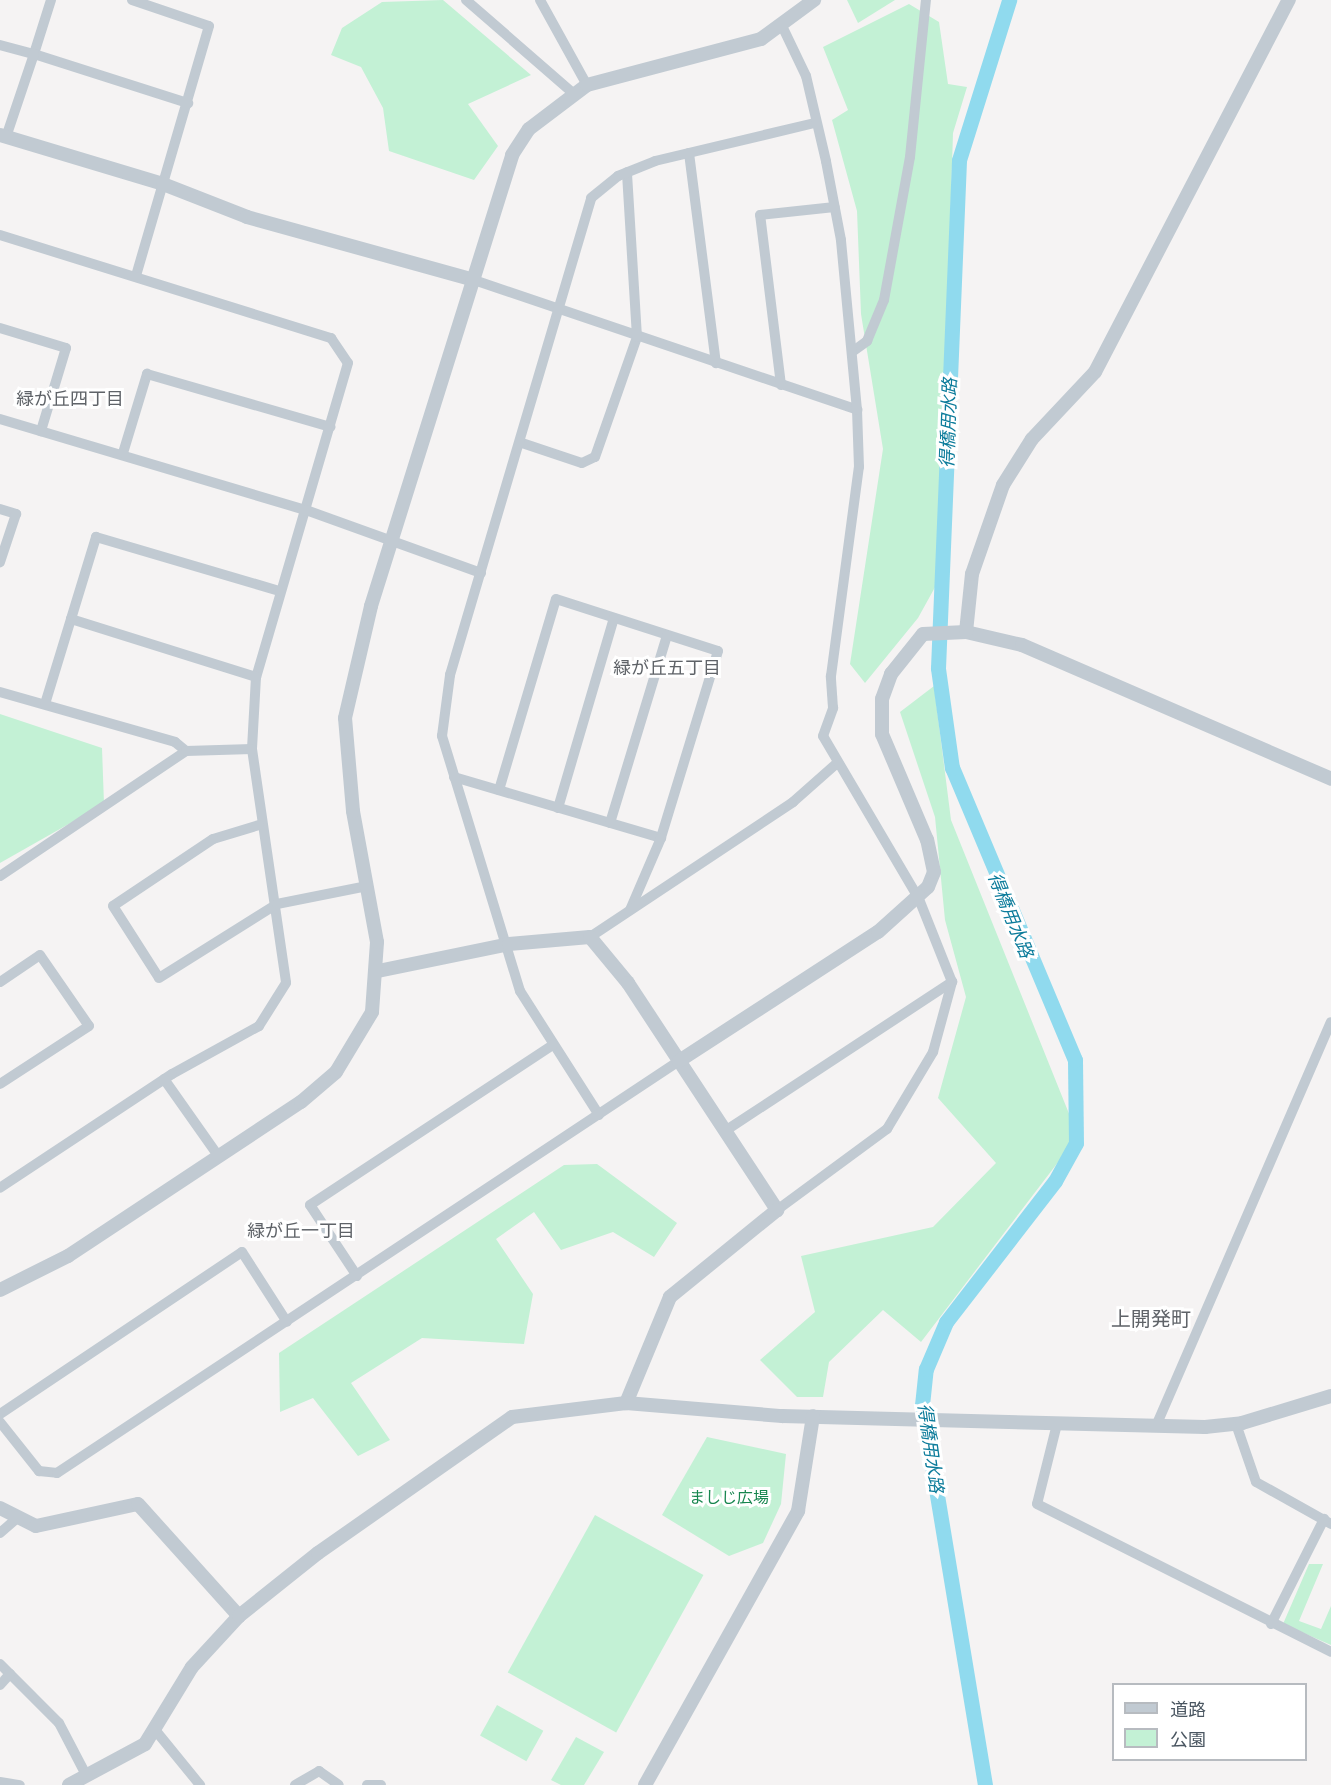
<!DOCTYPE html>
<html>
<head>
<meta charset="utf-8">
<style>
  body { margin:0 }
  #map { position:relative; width:1331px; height:1785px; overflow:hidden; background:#f5f3f3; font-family:"Golos Text","Noto Sans JP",sans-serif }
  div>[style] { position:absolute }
  .green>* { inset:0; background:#c3f1d5; transform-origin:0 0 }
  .canal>* { height:15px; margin:-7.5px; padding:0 7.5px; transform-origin:7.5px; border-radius:7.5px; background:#90daee }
  .minor>* { height:10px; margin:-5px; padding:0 5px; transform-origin:5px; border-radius:5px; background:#c1cad2 }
  .tertiary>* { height:14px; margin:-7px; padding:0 7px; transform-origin:7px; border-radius:7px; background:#c1cad2 }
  span { translate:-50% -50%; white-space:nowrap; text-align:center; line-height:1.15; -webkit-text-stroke:6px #fff; paint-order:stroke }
  .park-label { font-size:16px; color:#17864f }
  .neighbourhood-label { font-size:18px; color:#5f6368 }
  .water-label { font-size:18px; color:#0c7c9b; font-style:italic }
  .quarter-label { font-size:20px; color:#5f6368 }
  .legend { position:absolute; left:1112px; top:1683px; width:195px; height:78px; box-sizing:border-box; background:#fff; border:2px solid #b7bbc0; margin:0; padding:8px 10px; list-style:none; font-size:18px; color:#4a5661 }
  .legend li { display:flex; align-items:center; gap:12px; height:30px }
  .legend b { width:30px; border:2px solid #b7bbc0 }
</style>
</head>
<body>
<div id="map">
  <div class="green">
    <i style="clip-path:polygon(443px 0,531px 75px,468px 104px,498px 146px,474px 180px,389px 151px,383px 108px,361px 67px,331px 55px,342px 28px,382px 2px)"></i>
    <i style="clip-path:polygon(847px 0,895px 0,858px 23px)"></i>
    <i style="clip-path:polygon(909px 4px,939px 22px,948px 84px,967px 87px,953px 133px,939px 580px,918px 618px,865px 683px,850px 664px,883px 449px,861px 314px,857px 211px,832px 120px,848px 110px,823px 47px)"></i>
    <i style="clip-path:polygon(934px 686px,951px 820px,1078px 1136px,921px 1342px,883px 1310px,829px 1362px,823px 1397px,797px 1397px,760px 1360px,815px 1312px,801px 1256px,933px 1227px,996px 1163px,938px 1098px,966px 997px,945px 920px,935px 817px,900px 712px)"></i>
    <i style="clip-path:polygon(0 714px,102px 748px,104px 804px,0 863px)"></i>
    <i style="clip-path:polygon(597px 1164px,677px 1223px,654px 1257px,613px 1232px,561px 1250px,534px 1212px,496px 1239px,533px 1294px,524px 1344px,422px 1338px,351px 1383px,390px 1440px,358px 1456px,313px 1398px,280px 1412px,279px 1353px,564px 1165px)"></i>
    <i style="clip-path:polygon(707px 1437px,786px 1454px,781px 1504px,763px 1543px,729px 1556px,662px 1515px)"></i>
    <i style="left:595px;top:1515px;width:124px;height:180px;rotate:29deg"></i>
    <i style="clip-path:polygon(1309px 1564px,1323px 1564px,1299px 1621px,1321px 1629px,1331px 1606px,1331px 1645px,1283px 1624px)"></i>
    <i style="left:497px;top:1705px;width:53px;height:35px;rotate:29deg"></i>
    <i style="clip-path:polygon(576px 1737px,604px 1752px,584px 1785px,561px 1785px,551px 1780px)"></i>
  </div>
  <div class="canal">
    <i style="left:985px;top:1785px;width:385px;rotate:-99.4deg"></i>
    <i style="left:922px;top:1405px;width:36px;rotate:-84deg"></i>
    <i style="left:926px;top:1369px;width:51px;rotate:-66.9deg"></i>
    <i style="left:946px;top:1322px;width:178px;rotate:-52.3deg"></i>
    <i style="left:1055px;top:1181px;width:43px;rotate:-61.1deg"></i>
    <i style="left:1076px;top:1143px;width:83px;rotate:-90.7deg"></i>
    <i style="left:1075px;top:1060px;width:317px;rotate:-112.8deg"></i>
    <i style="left:952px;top:768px;width:101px;rotate:-98deg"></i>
    <i style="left:938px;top:668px;width:508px;rotate:-87.63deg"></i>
    <i style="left:959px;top:160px;width:168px;rotate:-72.6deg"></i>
  </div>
  <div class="minor">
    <i style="left:51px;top:0;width:57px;rotate:107.5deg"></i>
    <i style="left:34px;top:54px;width:162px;rotate:17.7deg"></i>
    <i style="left:132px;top:0;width:81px;rotate:18.7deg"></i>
    <i style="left:209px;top:26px;width:260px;rotate:106.3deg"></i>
    <i style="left:466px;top:0;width:142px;rotate:41deg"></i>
    <i style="left:540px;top:0;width:97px;rotate:61.1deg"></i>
    <i style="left:0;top:45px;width:35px;rotate:15deg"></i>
    <i style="left:34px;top:54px;width:88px;rotate:108.6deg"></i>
    <i style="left:689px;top:153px;width:212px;rotate:82.7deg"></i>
    <i style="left:0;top:235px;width:347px;rotate:17.3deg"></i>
    <i style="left:331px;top:338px;width:30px;rotate:56deg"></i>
    <i style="left:348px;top:363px;width:327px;rotate:106.3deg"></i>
    <i style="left:256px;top:677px;width:72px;rotate:93.2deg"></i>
    <i style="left:252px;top:749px;width:236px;rotate:81.7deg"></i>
    <i style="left:286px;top:983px;width:51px;rotate:122.1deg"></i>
    <i style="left:259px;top:1026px;width:99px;rotate:151.1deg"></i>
    <i style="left:172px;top:1074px;width:206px;rotate:146.5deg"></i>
    <i style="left:471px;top:279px;width:408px;rotate:18.7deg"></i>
    <i style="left:0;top:328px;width:69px;rotate:16.9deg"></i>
    <i style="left:66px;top:348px;width:87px;rotate:106.8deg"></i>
    <i style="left:852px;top:352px;width:19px;rotate:-36deg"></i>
    <i style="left:867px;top:341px;width:44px;rotate:-67.5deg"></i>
    <i style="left:884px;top:300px;width:145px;rotate:-79.7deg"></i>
    <i style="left:910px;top:157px;width:158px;rotate:-84.2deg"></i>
    <i style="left:781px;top:385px;width:171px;rotate:-97deg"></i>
    <i style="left:760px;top:215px;width:75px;rotate:-6.1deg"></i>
    <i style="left:0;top:419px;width:319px;rotate:16.6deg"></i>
    <i style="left:306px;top:510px;width:186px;rotate:19.8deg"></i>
    <i style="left:522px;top:443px;width:63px;rotate:18.4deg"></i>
    <i style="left:582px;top:463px;width:14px;rotate:-25deg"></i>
    <i style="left:595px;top:457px;width:127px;rotate:-70.7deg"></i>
    <i style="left:637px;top:337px;width:165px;rotate:-93.5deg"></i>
    <i style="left:123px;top:453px;width:83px;rotate:-73.1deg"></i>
    <i style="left:147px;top:374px;width:191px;rotate:16.1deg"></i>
    <i style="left:0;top:509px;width:17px;rotate:17deg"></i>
    <i style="left:16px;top:514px;width:51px;rotate:108.4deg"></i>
    <i style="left:71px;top:619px;width:86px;rotate:-73deg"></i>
    <i style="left:96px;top:537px;width:191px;rotate:16.4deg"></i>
    <i style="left:0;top:692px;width:182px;rotate:15.9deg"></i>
    <i style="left:175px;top:742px;width:14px;rotate:39deg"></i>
    <i style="left:45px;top:704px;width:89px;rotate:-73deg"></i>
    <i style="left:71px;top:619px;width:194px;rotate:17.4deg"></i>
    <i style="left:454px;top:777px;width:216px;rotate:16.4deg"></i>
    <i style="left:499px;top:790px;width:199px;rotate:-73.4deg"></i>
    <i style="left:556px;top:599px;width:170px;rotate:17.8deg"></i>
    <i style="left:718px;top:651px;width:195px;rotate:107deg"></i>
    <i style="left:661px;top:838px;width:78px;rotate:113.3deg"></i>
    <i style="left:558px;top:808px;width:198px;rotate:-73.6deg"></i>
    <i style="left:610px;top:823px;width:196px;rotate:-73.1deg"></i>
    <i style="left:259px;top:825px;width:48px;rotate:163.1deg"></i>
    <i style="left:213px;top:839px;width:120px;rotate:146.2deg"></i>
    <i style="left:113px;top:906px;width:85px;rotate:57.4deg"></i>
    <i style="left:159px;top:978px;width:139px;rotate:-32.1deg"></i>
    <i style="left:277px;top:904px;width:92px;rotate:-11.3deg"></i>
    <i style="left:0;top:876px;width:224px;rotate:-33.9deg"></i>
    <i style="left:186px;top:751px;width:66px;rotate:-1.7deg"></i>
    <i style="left:590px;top:937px;width:244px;rotate:-33.6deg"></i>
    <i style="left:793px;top:802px;width:57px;rotate:-41.5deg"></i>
    <i style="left:0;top:982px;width:48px;rotate:-34deg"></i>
    <i style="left:40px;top:955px;width:86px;rotate:55.4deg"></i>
    <i style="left:89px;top:1026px;width:106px;rotate:146.9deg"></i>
    <i style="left:164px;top:1079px;width:95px;rotate:54.8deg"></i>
    <i style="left:599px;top:1115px;width:147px;rotate:-122.5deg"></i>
    <i style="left:520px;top:991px;width:267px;rotate:-107deg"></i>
    <i style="left:442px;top:736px;width:62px;rotate:-82.5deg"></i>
    <i style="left:450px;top:675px;width:497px;rotate:-73.5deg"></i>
    <i style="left:591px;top:198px;width:35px;rotate:-39deg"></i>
    <i style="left:618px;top:176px;width:40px;rotate:-22deg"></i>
    <i style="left:655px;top:161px;width:164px;rotate:-13.4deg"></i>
    <i style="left:725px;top:1131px;width:272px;rotate:-33.3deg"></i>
    <i style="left:777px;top:1210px;width:137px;rotate:-36.4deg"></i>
    <i style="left:887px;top:1129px;width:90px;rotate:-59.1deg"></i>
    <i style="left:933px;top:1052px;width:73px;rotate:-74.8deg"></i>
    <i style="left:952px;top:982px;width:89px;rotate:-111.7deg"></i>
    <i style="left:919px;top:899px;width:189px;rotate:-120.5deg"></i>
    <i style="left:823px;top:736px;width:30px;rotate:-70deg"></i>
    <i style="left:833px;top:708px;width:32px;rotate:-94deg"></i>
    <i style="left:831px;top:676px;width:211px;rotate:-82.4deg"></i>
    <i style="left:859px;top:467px;width:57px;rotate:-92deg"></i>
    <i style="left:857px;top:410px;width:171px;rotate:-95.4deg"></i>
    <i style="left:841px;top:240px;width:80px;rotate:-100.8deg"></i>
    <i style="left:826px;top:161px;width:87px;rotate:-103.2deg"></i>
    <i style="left:806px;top:76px;width:53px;rotate:-115.6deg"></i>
    <i style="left:357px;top:1276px;width:85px;rotate:-123.5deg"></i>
    <i style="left:310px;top:1205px;width:291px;rotate:-33.4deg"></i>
    <i style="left:0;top:1414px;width:291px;rotate:-33.8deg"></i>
    <i style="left:242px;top:1252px;width:83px;rotate:57.3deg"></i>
    <i style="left:0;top:1422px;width:63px;rotate:51.5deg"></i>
    <i style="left:39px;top:1471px;width:18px;rotate:6deg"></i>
    <i style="left:57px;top:1473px;width:746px;rotate:-33.52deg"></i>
    <i style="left:1057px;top:1424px;width:82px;rotate:104deg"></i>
    <i style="left:1037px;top:1504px;width:329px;rotate:26.7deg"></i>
    <i style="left:1236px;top:1424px;width:61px;rotate:71deg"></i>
    <i style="left:1256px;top:1482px;width:86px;rotate:29.2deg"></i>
    <i style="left:1156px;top:1426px;width:440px;rotate:-66.6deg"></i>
    <i style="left:0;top:1533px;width:20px;rotate:-41deg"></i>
    <i style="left:1271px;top:1624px;width:118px;rotate:-63.2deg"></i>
    <i style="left:0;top:1664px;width:83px;rotate:45deg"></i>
    <i style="left:59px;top:1723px;width:56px;rotate:62.5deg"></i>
    <i style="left:0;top:1685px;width:15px;rotate:-48deg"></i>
    <i style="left:156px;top:1731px;width:70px;rotate:50.8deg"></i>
    <i style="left:0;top:1782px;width:20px;rotate:9deg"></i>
    <i style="left:295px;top:1785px;width:28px;rotate:-30deg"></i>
    <i style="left:319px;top:1771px;width:24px;rotate:35deg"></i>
    <i style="left:367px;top:1785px;width:14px"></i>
  </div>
  <div class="tertiary">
    <i style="left:0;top:135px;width:170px;rotate:16.7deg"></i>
    <i style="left:163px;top:184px;width:90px;rotate:21.4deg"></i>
    <i style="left:247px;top:217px;width:232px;rotate:15.5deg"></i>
    <i style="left:966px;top:632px;width:57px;rotate:13.1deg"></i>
    <i style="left:1022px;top:645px;width:337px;rotate:23.4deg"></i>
    <i style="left:378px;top:971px;width:134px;rotate:-11.6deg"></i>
    <i style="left:509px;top:944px;width:81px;rotate:-4.9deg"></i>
    <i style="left:590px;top:937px;width:60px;rotate:50.4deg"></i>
    <i style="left:628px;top:983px;width:272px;rotate:56.7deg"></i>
    <i style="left:777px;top:1210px;width:138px;rotate:140.9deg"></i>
    <i style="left:670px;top:1297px;width:115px;rotate:112.5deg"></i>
    <i style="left:679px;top:1061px;width:237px;rotate:-33deg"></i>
    <i style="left:878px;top:932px;width:67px;rotate:-42deg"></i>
    <i style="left:928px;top:887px;width:16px;rotate:-68deg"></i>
    <i style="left:934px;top:872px;width:33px;rotate:-102deg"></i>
    <i style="left:927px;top:840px;width:115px;rotate:-113deg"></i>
    <i style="left:882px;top:734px;width:35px;rotate:-90deg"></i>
    <i style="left:882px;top:699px;width:27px;rotate:-70deg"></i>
    <i style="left:891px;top:674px;width:51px;rotate:-51.3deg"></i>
    <i style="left:923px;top:634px;width:43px;rotate:-2.7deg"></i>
    <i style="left:966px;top:632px;width:58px;rotate:-84.1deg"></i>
    <i style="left:972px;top:574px;width:94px;rotate:-70.8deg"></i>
    <i style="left:1003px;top:485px;width:54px;rotate:-57.8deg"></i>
    <i style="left:1032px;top:439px;width:92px;rotate:-46.8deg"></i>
    <i style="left:1095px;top:372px;width:420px;rotate:-62.5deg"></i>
    <i style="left:0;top:1290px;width:76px;rotate:-26.6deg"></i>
    <i style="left:68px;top:1256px;width:279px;rotate:-33.5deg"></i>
    <i style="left:301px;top:1102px;width:46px;rotate:-40.6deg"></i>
    <i style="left:336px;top:1072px;width:70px;rotate:-59deg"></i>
    <i style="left:372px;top:1012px;width:70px;rotate:-85.9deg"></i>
    <i style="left:377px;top:942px;width:133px;rotate:-100.4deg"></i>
    <i style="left:353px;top:811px;width:93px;rotate:-94.9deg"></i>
    <i style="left:345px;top:718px;width:115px;rotate:-76.9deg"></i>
    <i style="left:371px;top:606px;width:473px;rotate:-72.6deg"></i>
    <i style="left:512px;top:155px;width:31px;rotate:-57deg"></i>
    <i style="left:529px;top:129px;width:73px;rotate:-37.2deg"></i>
    <i style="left:587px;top:85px;width:180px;rotate:-14.8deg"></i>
    <i style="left:761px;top:39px;width:66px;rotate:-36.3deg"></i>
    <i style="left:0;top:1508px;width:40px;rotate:26.6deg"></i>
    <i style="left:36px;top:1526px;width:104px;rotate:-12.2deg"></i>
    <i style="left:138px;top:1504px;width:151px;rotate:48deg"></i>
    <i style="left:69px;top:1785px;width:86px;rotate:-28.3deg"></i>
    <i style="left:145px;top:1744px;width:90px;rotate:-58.6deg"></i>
    <i style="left:192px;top:1667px;width:69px;rotate:-47.3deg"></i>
    <i style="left:239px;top:1616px;width:101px;rotate:-38.6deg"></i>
    <i style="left:318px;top:1553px;width:237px;rotate:-35deg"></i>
    <i style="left:512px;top:1417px;width:115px;rotate:-7deg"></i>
    <i style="left:626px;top:1403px;width:157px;rotate:4.8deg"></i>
    <i style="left:782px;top:1416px;width:423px;rotate:1.5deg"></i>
    <i style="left:1205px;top:1427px;width:37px;rotate:-6deg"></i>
    <i style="left:1242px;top:1423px;width:93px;rotate:-16.9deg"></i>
    <i style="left:645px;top:1785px;width:314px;rotate:-60.8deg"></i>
    <i style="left:798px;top:1511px;width:96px;rotate:-81deg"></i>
  </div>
  <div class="park-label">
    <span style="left:729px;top:1497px">ましじ広場</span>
  </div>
  <div class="neighbourhood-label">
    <span style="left:70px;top:398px">緑が丘四丁目</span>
    <span style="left:667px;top:667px">緑が丘五丁目</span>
    <span style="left:301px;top:1230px">緑が丘一丁目</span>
  </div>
  <div class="water-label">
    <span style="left:948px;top:423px;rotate:-88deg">得橋用水路</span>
    <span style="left:1011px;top:915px;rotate:68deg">得橋用水路</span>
    <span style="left:931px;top:1448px;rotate:82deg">得橋用水路</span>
  </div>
  <div class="quarter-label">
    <span style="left:1151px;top:1318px">上開発町</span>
  </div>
  <ul class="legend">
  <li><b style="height:8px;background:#c1cad2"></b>道路</li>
  <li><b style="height:16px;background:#c3f1d5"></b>公園</li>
  </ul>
</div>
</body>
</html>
